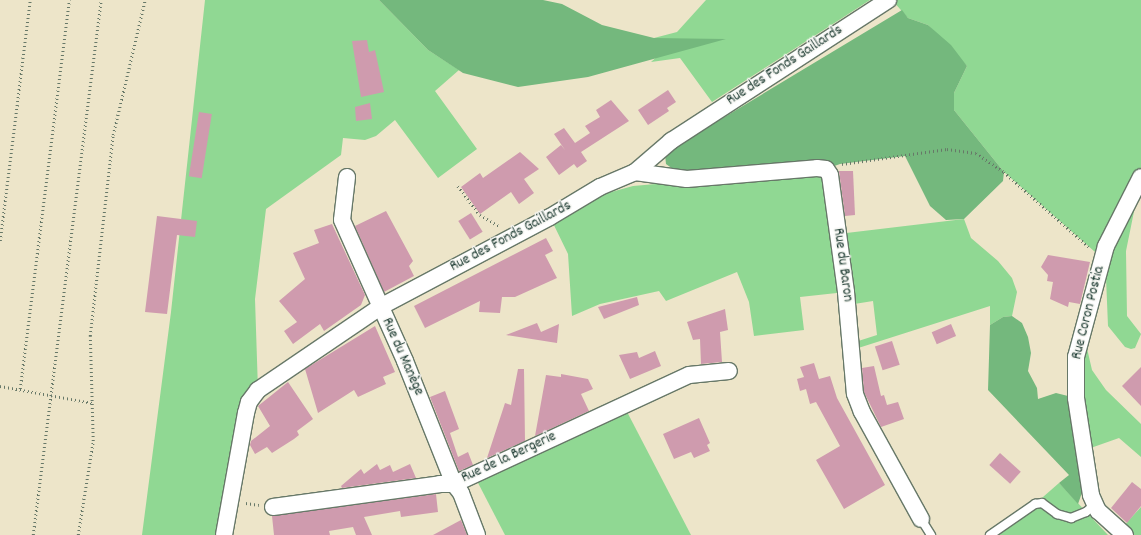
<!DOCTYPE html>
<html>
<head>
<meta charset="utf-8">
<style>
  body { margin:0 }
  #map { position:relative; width:1141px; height:535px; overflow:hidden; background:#ede5c9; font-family:Dekko,sans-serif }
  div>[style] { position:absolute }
  .green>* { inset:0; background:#90d893 }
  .forest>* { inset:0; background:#74b87d }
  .building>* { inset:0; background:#cf9bae; transform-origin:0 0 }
  .path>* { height:2.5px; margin-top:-1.25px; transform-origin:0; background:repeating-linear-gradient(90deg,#677868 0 1px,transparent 0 4px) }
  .roads { filter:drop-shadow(1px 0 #677868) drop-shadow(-1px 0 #677868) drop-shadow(0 1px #677868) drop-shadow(0 -1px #677868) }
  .lane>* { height:8px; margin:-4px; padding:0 4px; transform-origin:4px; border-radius:4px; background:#fff }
  .street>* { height:16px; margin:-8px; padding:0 8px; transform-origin:8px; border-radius:8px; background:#fff }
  span { translate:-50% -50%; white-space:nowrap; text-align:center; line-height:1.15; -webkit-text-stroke:3px #f6f6f2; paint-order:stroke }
  .street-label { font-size:15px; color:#1f3d34 }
</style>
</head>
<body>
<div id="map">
  <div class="green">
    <i style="clip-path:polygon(205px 0,379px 0,428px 50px,459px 70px,435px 91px,477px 149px,438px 178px,395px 120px,376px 136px,365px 140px,343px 138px,341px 155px,266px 209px,255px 299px,258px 390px,224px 535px,142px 535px,171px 312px)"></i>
    <i style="clip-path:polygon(706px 0,870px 0,712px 102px,680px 58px,651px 62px,661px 53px,654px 38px,677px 32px)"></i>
    <i style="clip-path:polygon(892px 0,1141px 0,1141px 177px,1126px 251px,1127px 316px,1141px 334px,1135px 348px,1131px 349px,1125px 347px,1108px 326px,1105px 253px,1103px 259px,1004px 172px,954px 110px,954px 93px,967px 66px,928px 25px,908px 18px)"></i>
    <i style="clip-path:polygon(826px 169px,838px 234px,964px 219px,971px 238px,998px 261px,1012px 278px,1017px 292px,1012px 316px,1003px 317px,990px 325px,990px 306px,852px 350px,852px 343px,877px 335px,873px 301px,848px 305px,846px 292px,800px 297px,804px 330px,754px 336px,749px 302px,737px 272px,666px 301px,659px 291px,600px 304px,572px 316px,568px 254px,550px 217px,604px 194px,633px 186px)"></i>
    <i style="clip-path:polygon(1086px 344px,1092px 370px,1106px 390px,1141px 424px,1141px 457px,1119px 438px,1085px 450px,1076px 398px)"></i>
    <i style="clip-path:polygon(624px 406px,691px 535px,505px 535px,476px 479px)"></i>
    <i style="clip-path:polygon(1059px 483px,1108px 535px,990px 535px,1035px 504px)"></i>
    <i style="clip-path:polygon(1141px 507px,1141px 535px,1117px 535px,1129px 520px)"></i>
  </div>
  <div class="forest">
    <i style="clip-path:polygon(379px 0,543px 0,562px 4px,602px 25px,654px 38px,726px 39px,588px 77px,518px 87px,463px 73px,428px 50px)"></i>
    <i style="clip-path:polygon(902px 10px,908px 18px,928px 25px,951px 45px,967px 66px,954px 93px,954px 110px,1004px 172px,1003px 181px,964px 219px,946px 220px,930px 206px,905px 156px,840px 164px,826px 169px,687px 179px,666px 164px,665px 155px,668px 151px)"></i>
    <i style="clip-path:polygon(1012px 316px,1022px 323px,1028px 337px,1031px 353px,1028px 371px,1037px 388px,1038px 399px,1056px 393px,1076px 398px,1085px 484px,1078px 504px,1059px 483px,1069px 475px,988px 390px,990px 325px,1003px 317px)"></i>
  </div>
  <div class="building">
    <i style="clip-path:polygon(367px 40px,369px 52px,375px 50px,384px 92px,361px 97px,352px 41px)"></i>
    <i style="clip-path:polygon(668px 90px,676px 102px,667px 108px,669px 111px,648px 125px,638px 110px)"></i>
    <i style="clip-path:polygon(611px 100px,629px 121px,581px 152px,587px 161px,577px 168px,574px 164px,559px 175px,546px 157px,561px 145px,565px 150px,554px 134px,564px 128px,575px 143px,590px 133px,585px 126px,600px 117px,596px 110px)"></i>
    <i style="clip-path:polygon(370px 103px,372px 119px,356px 121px,355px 107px)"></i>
    <i style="left:199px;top:112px;width:13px;height:65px;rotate:9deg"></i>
    <i style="clip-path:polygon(520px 152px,539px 169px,524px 179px,534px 193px,519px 204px,511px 192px,480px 214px,461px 187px,480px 173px,483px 178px)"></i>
    <i style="clip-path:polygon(839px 171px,853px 171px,855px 215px,845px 216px)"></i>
    <i style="clip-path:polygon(386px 211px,413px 261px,409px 266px,414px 276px,384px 292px,355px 226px)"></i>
    <i style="left:471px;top:213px;width:22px;height:15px;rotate:58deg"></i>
    <i style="clip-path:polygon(157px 216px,197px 221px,195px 237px,177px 235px,167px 314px,145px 312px)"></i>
    <i style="clip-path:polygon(332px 224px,365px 295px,361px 305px,324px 331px,320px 324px,293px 344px,284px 331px,297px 322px,279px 301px,305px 279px,293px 253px,319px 243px,314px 230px)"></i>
    <i style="clip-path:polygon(546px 238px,553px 251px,545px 255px,557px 278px,515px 297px,502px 297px,500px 313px,479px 312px,480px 301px,425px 328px,414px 306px)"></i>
    <i style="clip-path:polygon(1048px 255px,1090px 262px,1080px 304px,1069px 302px,1068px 307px,1050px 299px,1053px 282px,1047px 281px,1048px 275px,1041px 267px)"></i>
    <i style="clip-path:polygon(637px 297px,639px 305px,604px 319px,598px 307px)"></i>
    <i style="clip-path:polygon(725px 309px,728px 330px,720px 332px,722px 362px,701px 364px,700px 339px,693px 340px,687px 322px)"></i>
    <i style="clip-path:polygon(537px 323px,541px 332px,559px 324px,557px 343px,506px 335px)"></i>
    <i style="left:951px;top:324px;width:13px;height:21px;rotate:67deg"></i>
    <i style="clip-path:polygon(375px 326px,395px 372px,383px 377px,386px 384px,358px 397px,354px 390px,318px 413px,305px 369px)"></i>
    <i style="left:892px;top:341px;width:25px;height:18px;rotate:72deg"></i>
    <i style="clip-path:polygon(655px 351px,661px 366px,630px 379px,619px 355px,637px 352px,639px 358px)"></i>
    <i style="clip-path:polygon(814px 363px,819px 379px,830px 376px,837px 398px,885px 485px,844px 509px,816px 460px,840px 446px,816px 402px,810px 404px,806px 389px,800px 391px,797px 379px,804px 377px,800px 367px)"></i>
    <i style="clip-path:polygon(874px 366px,881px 396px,884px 395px,887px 405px,898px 402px,904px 419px,881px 427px,864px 392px,862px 368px)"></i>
    <i style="clip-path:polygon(1141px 367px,1141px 406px,1122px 386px)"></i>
    <i style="clip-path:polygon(518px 369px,524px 369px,525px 441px,487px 458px,505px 403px,511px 405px)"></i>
    <i style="clip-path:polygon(561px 374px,588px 379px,593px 389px,581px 394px,589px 411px,535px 436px,546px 375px,561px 377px)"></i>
    <i style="clip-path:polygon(288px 382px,313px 419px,297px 431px,299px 435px,294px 439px,272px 453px,267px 447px,255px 454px,250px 445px,251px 441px,270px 426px,258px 406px)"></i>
    <i style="clip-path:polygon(445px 391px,459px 429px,450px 433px,458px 457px,468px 452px,473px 465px,459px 471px,430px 397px)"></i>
    <i style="clip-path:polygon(699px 418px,710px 443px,707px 445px,710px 451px,694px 458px,691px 452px,674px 459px,663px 434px)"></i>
    <i style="left:1000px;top:453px;width:28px;height:16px;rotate:42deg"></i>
    <i style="clip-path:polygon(377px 464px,380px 470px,390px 465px,393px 472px,410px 464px,416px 478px,342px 488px,341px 486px,361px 469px,364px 474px)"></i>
    <i style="clip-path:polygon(1132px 482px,1141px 489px,1141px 506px,1127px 523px,1111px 508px)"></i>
    <i style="clip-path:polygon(436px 494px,438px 512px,401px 517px,400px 511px,364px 517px,372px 535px,356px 535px,353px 527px,329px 531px,330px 535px,274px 535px,272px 516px)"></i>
    <i style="clip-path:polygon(461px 520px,467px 535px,433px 535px)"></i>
  </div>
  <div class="path">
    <i style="left:842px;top:164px;width:106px;rotate:-8.1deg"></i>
    <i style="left:947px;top:149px;width:29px;rotate:8deg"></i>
    <i style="left:976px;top:153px;width:34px;rotate:34deg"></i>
    <i style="left:1004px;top:172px;width:113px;rotate:41.4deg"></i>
    <i style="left:458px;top:186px;width:36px;rotate:53deg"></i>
    <i style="left:480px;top:215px;width:22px;rotate:30deg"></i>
    <i style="left:0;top:241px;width:243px;rotate:-82.9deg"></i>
    <i style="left:0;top:386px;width:95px;rotate:10.4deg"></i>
    <i style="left:20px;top:389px;width:392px;rotate:-82.8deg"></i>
    <i style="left:246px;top:503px;width:13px;rotate:9deg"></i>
    <i style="left:33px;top:535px;width:539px;rotate:-82.76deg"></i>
    <i style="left:78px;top:535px;width:95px;rotate:-80.9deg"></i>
    <i style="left:93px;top:441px;width:105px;rotate:-91.6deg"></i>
    <i style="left:90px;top:336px;width:202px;rotate:-83.5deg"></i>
    <i style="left:113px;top:135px;width:139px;rotate:-76.7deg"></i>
  </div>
  <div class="roads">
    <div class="lane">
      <i style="left:921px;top:519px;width:19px;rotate:58deg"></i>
      <i style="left:990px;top:535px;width:55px;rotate:-34.6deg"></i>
      <i style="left:1035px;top:504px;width:7px;rotate:-8deg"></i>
      <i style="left:1042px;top:503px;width:19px;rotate:36deg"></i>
      <i style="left:1057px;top:514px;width:15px;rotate:16deg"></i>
      <i style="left:1071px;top:518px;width:16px;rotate:-22deg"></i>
      <i style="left:1086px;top:512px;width:11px;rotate:-41deg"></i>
    </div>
    <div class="street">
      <i style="left:635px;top:172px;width:52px;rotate:7.7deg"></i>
      <i style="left:687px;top:179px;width:130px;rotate:-4.8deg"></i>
      <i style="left:817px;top:168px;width:9px;rotate:6deg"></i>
      <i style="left:826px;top:169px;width:7px;rotate:56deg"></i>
      <i style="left:830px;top:175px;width:118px;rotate:82.2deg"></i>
      <i style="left:846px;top:292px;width:102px;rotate:85deg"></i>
      <i style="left:855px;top:394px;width:19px;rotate:69deg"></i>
      <i style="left:862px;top:412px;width:122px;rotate:61.1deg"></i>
      <i style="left:347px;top:177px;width:43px;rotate:96.6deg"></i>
      <i style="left:342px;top:220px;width:154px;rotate:65.9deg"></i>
      <i style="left:405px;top:361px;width:132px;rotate:68.3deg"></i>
      <i style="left:454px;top:484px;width:11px;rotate:52deg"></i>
      <i style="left:461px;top:493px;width:45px;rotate:69.1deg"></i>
      <i style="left:273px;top:507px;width:169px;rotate:-7.8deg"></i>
      <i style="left:440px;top:484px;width:14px"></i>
      <i style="left:454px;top:484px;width:259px;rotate:-24.9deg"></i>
      <i style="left:689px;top:375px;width:40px;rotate:-5.7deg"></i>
      <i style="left:224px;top:535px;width:124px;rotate:-79.8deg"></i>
      <i style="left:246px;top:413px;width:11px;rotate:-75deg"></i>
      <i style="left:249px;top:402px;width:15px;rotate:-53deg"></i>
      <i style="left:258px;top:390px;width:148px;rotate:-34.2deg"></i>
      <i style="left:380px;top:307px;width:192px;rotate:-27.9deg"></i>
      <i style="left:550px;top:217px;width:58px;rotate:-31deg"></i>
      <i style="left:600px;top:187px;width:38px;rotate:-23deg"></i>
      <i style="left:635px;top:172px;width:48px;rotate:-40.7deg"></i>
      <i style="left:671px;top:141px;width:259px;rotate:-33deg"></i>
      <i style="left:1125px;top:535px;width:36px;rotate:-138deg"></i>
      <i style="left:1098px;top:511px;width:17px;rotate:-114deg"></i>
      <i style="left:1091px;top:495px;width:98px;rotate:-98.8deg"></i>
      <i style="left:1076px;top:398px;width:41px;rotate:-90deg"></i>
      <i style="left:1076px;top:357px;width:115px;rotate:-74.9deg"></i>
      <i style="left:1106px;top:246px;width:77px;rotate:-63.1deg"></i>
    </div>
  </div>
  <div class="street-label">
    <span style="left:785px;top:66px;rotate:-33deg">Rue des Fonds Gaillards</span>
    <span style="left:511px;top:237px;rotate:-28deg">Rue des Fonds Gaillards</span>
    <span style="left:842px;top:265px;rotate:82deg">Rue du Baron</span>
    <span style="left:1089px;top:313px;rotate:-76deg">Rue Coron Postia</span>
    <span style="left:402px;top:357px;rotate:66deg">Rue du Manège</span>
    <span style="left:509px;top:458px;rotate:-25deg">Rue de la Bergerie</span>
  </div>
</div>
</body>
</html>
